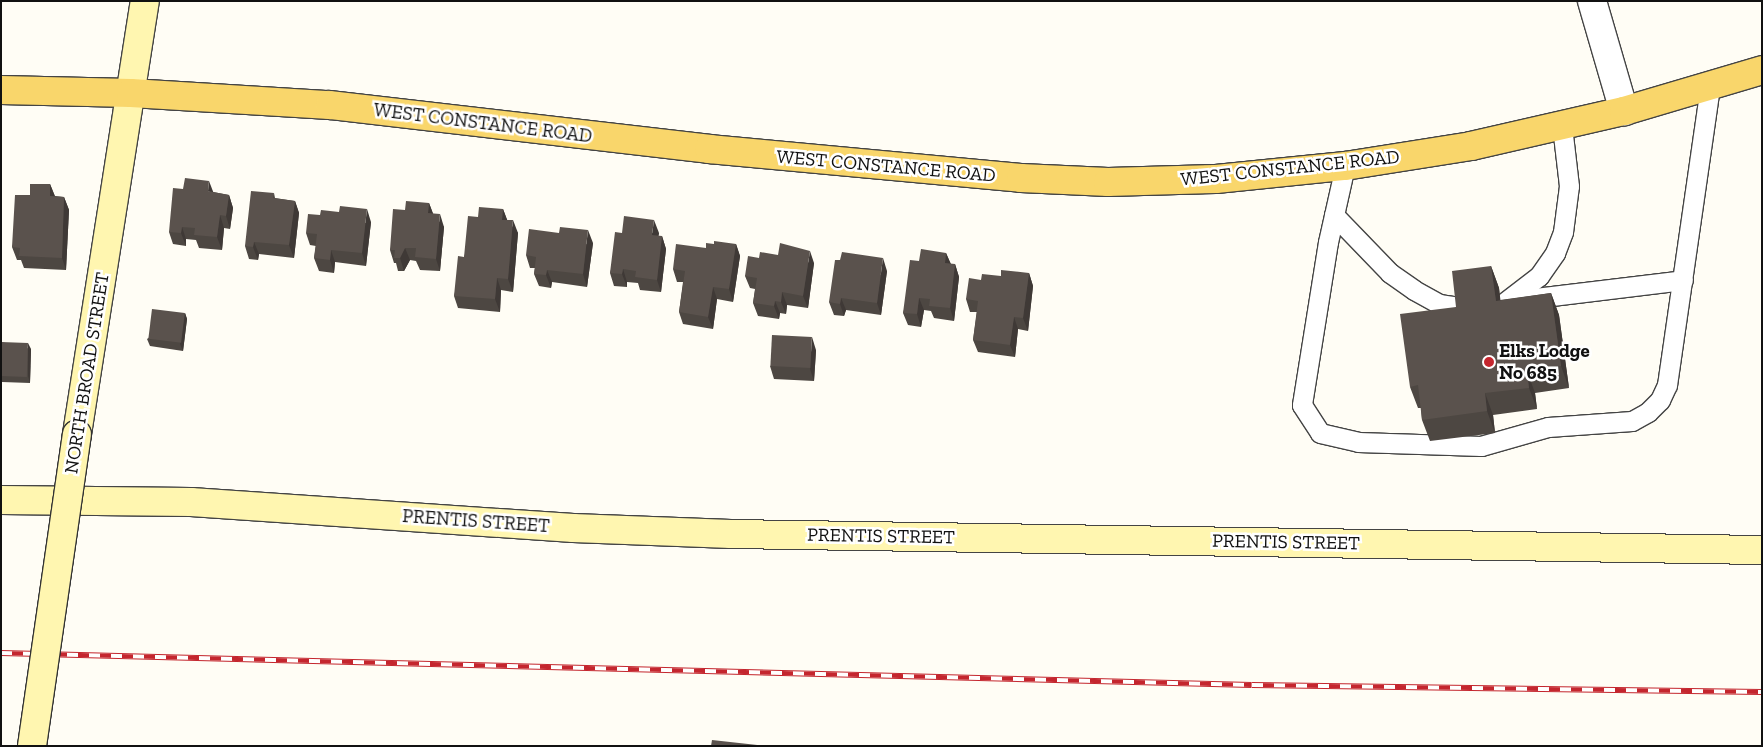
<!DOCTYPE html>
<html>
<head>
<meta charset="utf-8">
<style>
  body { margin:0 }
  #map { position:relative; width:1763px; height:747px; overflow:hidden; background:#fffdf5; font-family:"Zilla Slab",serif }
  div>[style] { position:absolute }
  .roads { filter:drop-shadow(1px 0 #444) drop-shadow(-1px 0 #444) drop-shadow(0 1px #444) drop-shadow(0 -1px #444) }
  .lane>* { height:19px; margin:-9.5px; padding:0 9.5px; transform-origin:9.5px; border-radius:9.5px; background:#fff }
  .street>* { height:28px; margin:-14px; padding:0 14px; transform-origin:14px; border-radius:14px; background:#fff }
  .secondary>* { height:28px; margin:-14px; padding:0 14px; transform-origin:14px; border-radius:14px; background:#fff6b0 }
  .primary>* { height:28px; margin:-14px; padding:0 14px; transform-origin:14px; border-radius:14px; background:#f9d66b }
  .rail>* { height:5.5px; margin-top:-2.75px; transform-origin:0; background:repeating-linear-gradient(90deg,#fff 0 11px,#c4262e 0 22px); box-sizing:border-box; border-block:1px solid #c4262e }
  .bridges { filter:drop-shadow(1px 0 #333) drop-shadow(-1px 0 #333) drop-shadow(0 1px #333) drop-shadow(0 -1px #333) }
  .secondary-bridge>* { height:28px; margin:-14px; padding:0 14px; transform-origin:14px; border-radius:14px; background:#fff6b0 }
  .wall>* { inset:0; background:#4d4742 }
  .shaded-wall>* { inset:0; background:#3f3936 }
  .building>* { inset:0; background:#5a524d; transform-origin:0 0 }
  .dots>* { width:14px; height:14px; translate:-50% -50%; box-sizing:border-box; border:2px solid #fff; border-radius:50% }
  span { translate:-50% -50%; white-space:nowrap; text-align:center; line-height:1.15; -webkit-text-stroke:5px #fff; paint-order:stroke }
  .street-label { font-size:19px; color:#111 }
  .poi-label { font-size:19px; color:#111; font-weight:700 }
  .left { translate:0 -50%; text-align:left }
  .frame { position:absolute; inset:0; border:2px solid #111; pointer-events:none }
</style>
</head>
<body>
<div id="map">
  <div class="roads">
    <div class="lane">
      <i style="left:1345px;top:166px;width:78px;rotate:102.6deg"></i>
      <i style="left:1328px;top:242px;width:165px;rotate:99.1deg"></i>
      <i style="left:1302px;top:405px;width:33px;rotate:57deg"></i>
      <i style="left:1320px;top:433px;width:39px;rotate:13deg"></i>
      <i style="left:1358px;top:442px;width:123px;rotate:1.9deg"></i>
      <i style="left:1481px;top:446px;width:70px;rotate:-15.8deg"></i>
      <i style="left:1548px;top:427px;width:84px;rotate:-4.1deg"></i>
      <i style="left:1632px;top:421px;width:18px;rotate:-29deg"></i>
      <i style="left:1648px;top:412px;width:17px;rotate:-45deg"></i>
      <i style="left:1660px;top:400px;width:17px;rotate:-65deg"></i>
      <i style="left:1667px;top:385px;width:302px;rotate:-81.8deg"></i>
      <i style="left:1334px;top:215px;width:81px;rotate:46deg"></i>
      <i style="left:1390px;top:273px;width:29px;rotate:35deg"></i>
      <i style="left:1414px;top:290px;width:29px;rotate:29deg"></i>
      <i style="left:1439px;top:304px;width:22px;rotate:8deg"></i>
      <i style="left:1527px;top:299px;width:157px;rotate:-6.9deg"></i>
      <i style="left:1505px;top:302px;width:43px;rotate:-37.4deg"></i>
      <i style="left:1539px;top:276px;width:28px;rotate:-55deg"></i>
      <i style="left:1555px;top:253px;width:22px;rotate:-69deg"></i>
      <i style="left:1563px;top:232px;width:46px;rotate:-82.6deg"></i>
      <i style="left:1569px;top:186px;width:60px;rotate:-96.7deg"></i>
    </div>
    <div class="street">
      <i style="left:1592px;top:1px;width:115px;rotate:73.8deg"></i>
    </div>
    <div class="secondary">
      <i style="left:77px;top:434px;width:438px;rotate:-81.1deg"></i>
      <i style="left:1px;top:500px;width:190px;rotate:0.6deg"></i>
      <i style="left:191px;top:502px;width:383px;rotate:3.9deg"></i>
      <i style="left:573px;top:528px;width:158px;rotate:2.2deg"></i>
      <i style="left:731px;top:534px;width:1031px;rotate:0.89deg"></i>
    </div>
    <div class="primary">
      <i style="left:1px;top:90px;width:130px;rotate:1.3deg"></i>
      <i style="left:131px;top:93px;width:199px;rotate:3.5deg"></i>
      <i style="left:330px;top:105px;width:382px;rotate:6.6deg"></i>
      <i style="left:709px;top:149px;width:313px;rotate:5.3deg"></i>
      <i style="left:1021px;top:178px;width:87px;rotate:2.6deg"></i>
      <i style="left:1108px;top:182px;width:108px;rotate:-1.6deg"></i>
      <i style="left:1216px;top:179px;width:130px;rotate:-5.8deg"></i>
      <i style="left:1345px;top:166px;width:128px;rotate:-9deg"></i>
      <i style="left:1471px;top:146px;width:157px;rotate:-12.9deg"></i>
      <i style="left:1624px;top:111px;width:144px;rotate:-16.5deg"></i>
    </div>
  </div>
  <div class="rail">
    <i style="left:1px;top:653px;width:1251px;rotate:1.47deg"></i>
    <i style="left:1252px;top:685px;width:510px;rotate:0.79deg"></i>
  </div>
  <div class="bridges">
    <div class="secondary-bridge">
      <i style="left:32px;top:746px;width:315px;rotate:-81.8deg"></i>
    </div>
  </div>
  <div class="wall">
    <i style="clip-path:polygon(50px 184px,55px 196px,64px 197px,69px 210px,66px 270px,24px 268px,21px 260px,17px 260px,12px 247px,30px 195px)"></i>
    <i style="clip-path:polygon(213px 192px,229px 195px,233px 208px,230px 229px,224px 228px,222px 250px,199px 248px,196px 240px,186px 239px,186px 246px,173px 244px,169px 232px)"></i>
    <i style="clip-path:polygon(274px 193px,275px 198px,295px 201px,299px 213px,294px 258px,259px 254px,258px 260px,249px 259px,245px 246px)"></i>
    <i style="clip-path:polygon(429px 203px,433px 214px,444px 227px,440px 271px,420px 270px,416px 261px,410px 260px,404px 271px,398px 271px,396px 263px,394px 263px,390px 250px,405px 210px)"></i>
    <i style="clip-path:polygon(503px 209px,507px 220px,518px 233px,513px 292px,501px 290px,500px 312px,458px 308px,454px 296px,464px 257px,478px 217px)"></i>
    <i style="clip-path:polygon(371px 222px,366px 266px,335px 262px,334px 273px,319px 271px,314px 258px,316px 246px,310px 245px,306px 233px)"></i>
    <i style="clip-path:polygon(622px 233px,659px 233px,658px 236px,662px 236px,666px 249px,661px 292px,640px 290px,638px 283px,627px 282px,627px 287px,614px 286px,610px 273px)"></i>
    <i style="clip-path:polygon(593px 243px,587px 287px,552px 282px,551px 288px,539px 286px,534px 274px,535px 268px,530px 268px,526px 255px)"></i>
    <i style="clip-path:polygon(714px 244px,736px 244px,740px 256px,733px 302px,717px 299px,713px 329px,683px 324px,679px 312px,683px 282px,677px 282px,673px 269px)"></i>
    <i style="clip-path:polygon(946px 253px,951px 264px,955px 264px,959px 277px,954px 321px,934px 318px,931px 311px,924px 310px,921px 327px,908px 325px,903px 313px,919px 261px)"></i>
    <i style="clip-path:polygon(759px 258px,814px 263px,808px 308px,787px 305px,786px 314px,780px 313px,779px 319px,758px 316px,753px 303px,755px 289px,750px 288px,745px 276px)"></i>
    <i style="clip-path:polygon(1491px 266px,1499px 288px,1500px 300px,1551px 293px,1559px 315px,1569px 388px,1535px 393px,1537px 409px,1493px 415px,1495px 433px,1430px 441px,1422px 420px,1421px 408px,1418px 408px,1410px 387px,1456px 307px)"></i>
    <i style="clip-path:polygon(887px 271px,881px 315px,846px 310px,844px 316px,834px 315px,829px 302px)"></i>
    <i style="clip-path:polygon(1029px 273px,1033px 286px,1028px 331px,1018px 329px,1015px 357px,978px 352px,973px 340px,977px 312px,970px 312px,966px 299px,981px 280px,1001px 276px)"></i>
    <i style="clip-path:polygon(185px 313px,187px 319px,183px 351px,150px 346px,147px 339px)"></i>
    <i style="clip-path:polygon(1px 342px,31px 349px,30px 383px,2px 382px)"></i>
    <i style="clip-path:polygon(816px 350px,814px 381px,774px 379px,770px 366px)"></i>
  </div>
  <div class="shaded-wall">
    <i style="clip-path:polygon(209px 181px,214px 194px,208px 191px)"></i>
    <i style="clip-path:polygon(50px 184px,55px 197px,50px 196px)"></i>
    <i style="clip-path:polygon(229px 195px,233px 208px,230px 229px,226px 216px)"></i>
    <i style="clip-path:polygon(64px 197px,69px 210px,66px 270px,62px 258px)"></i>
    <i style="clip-path:polygon(295px 201px,299px 213px,294px 258px,289px 245px)"></i>
    <i style="clip-path:polygon(429px 203px,434px 216px,428px 213px)"></i>
    <i style="clip-path:polygon(367px 209px,371px 222px,366px 266px,362px 253px)"></i>
    <i style="clip-path:polygon(503px 209px,508px 222px,502px 220px)"></i>
    <i style="clip-path:polygon(440px 214px,444px 227px,440px 271px,436px 259px)"></i>
    <i style="clip-path:polygon(220px 215px,224px 228px,222px 250px,217px 237px)"></i>
    <i style="clip-path:polygon(513px 220px,518px 233px,513px 292px,508px 279px)"></i>
    <i style="clip-path:polygon(654px 220px,659px 233px,657px 247px,652px 235px)"></i>
    <i style="clip-path:polygon(182px 227px,186px 239px,186px 246px,181px 233px)"></i>
    <i style="clip-path:polygon(588px 230px,593px 243px,587px 287px,583px 274px)"></i>
    <i style="clip-path:polygon(662px 236px,666px 249px,661px 292px,657px 280px)"></i>
    <i style="clip-path:polygon(254px 242px,259px 254px,258px 260px,253px 247px)"></i>
    <i style="clip-path:polygon(736px 244px,740px 256px,733px 302px,729px 289px)"></i>
    <i style="clip-path:polygon(405px 248px,410px 260px,404px 271px,400px 258px)"></i>
    <i style="clip-path:polygon(331px 250px,335px 262px,334px 273px,330px 260px)"></i>
    <i style="clip-path:polygon(810px 251px,814px 263px,808px 308px,803px 296px)"></i>
    <i style="clip-path:polygon(946px 253px,951px 265px,945px 263px)"></i>
    <i style="clip-path:polygon(883px 258px,887px 271px,881px 315px,877px 303px)"></i>
    <i style="clip-path:polygon(955px 264px,959px 277px,954px 321px,950px 308px)"></i>
    <i style="clip-path:polygon(1491px 266px,1499px 288px,1503px 322px,1496px 301px)"></i>
    <i style="clip-path:polygon(623px 269px,627px 282px,627px 287px,622px 274px)"></i>
    <i style="clip-path:polygon(547px 270px,552px 282px,551px 288px,546px 275px)"></i>
    <i style="clip-path:polygon(1029px 273px,1033px 286px,1028px 331px,1023px 318px)"></i>
    <i style="clip-path:polygon(497px 278px,501px 290px,500px 312px,495px 299px)"></i>
    <i style="clip-path:polygon(713px 287px,717px 299px,713px 329px,708px 317px)"></i>
    <i style="clip-path:polygon(782px 292px,787px 305px,786px 314px,781px 302px)"></i>
    <i style="clip-path:polygon(1551px 293px,1559px 315px,1569px 388px,1561px 366px)"></i>
    <i style="clip-path:polygon(841px 298px,846px 310px,844px 316px,840px 304px)"></i>
    <i style="clip-path:polygon(919px 298px,924px 310px,921px 327px,917px 314px)"></i>
    <i style="clip-path:polygon(775px 301px,780px 313px,779px 319px,774px 306px)"></i>
    <i style="clip-path:polygon(185px 313px,187px 319px,183px 351px,180px 344px)"></i>
    <i style="clip-path:polygon(1014px 317px,1018px 329px,1015px 357px,1010px 345px)"></i>
    <i style="clip-path:polygon(812px 337px,816px 350px,814px 381px,810px 369px)"></i>
    <i style="clip-path:polygon(28px 343px,31px 349px,30px 383px,28px 376px)"></i>
    <i style="clip-path:polygon(1527px 371px,1535px 393px,1537px 409px,1529px 388px)"></i>
    <i style="clip-path:polygon(1485px 393px,1493px 415px,1495px 433px,1487px 411px)"></i>
  </div>
  <div class="building">
    <i style="clip-path:polygon(185px 178px,209px 181px,208px 191px,229px 195px,226px 216px,220px 215px,217px 237px,194px 235px,195px 228px,182px 227px,181px 233px,169px 232px,173px 188px,183px 189px)"></i>
    <i style="clip-path:polygon(30px 184px,50px 184px,50px 196px,64px 197px,62px 258px,19px 256px,20px 248px,12px 247px,15px 195px,30px 195px)"></i>
    <i style="clip-path:polygon(251px 191px,274px 193px,273px 198px,295px 201px,289px 245px,254px 242px,253px 247px,245px 246px)"></i>
    <i style="clip-path:polygon(406px 201px,429px 203px,428px 213px,440px 214px,436px 259px,415px 257px,416px 248px,405px 248px,400px 258px,394px 258px,395px 250px,390px 250px,393px 209px,405px 210px)"></i>
    <i style="clip-path:polygon(340px 206px,367px 209px,362px 253px,331px 250px,330px 260px,314px 258px,317px 234px,306px 233px,308px 214px,320px 215px,321px 210px,339px 212px)"></i>
    <i style="clip-path:polygon(479px 207px,503px 209px,502px 220px,513px 220px,508px 279px,497px 278px,495px 299px,454px 296px,458px 256px,464px 257px,468px 216px,478px 217px)"></i>
    <i style="clip-path:polygon(624px 216px,654px 220px,652px 235px,662px 236px,657px 280px,635px 277px,636px 271px,623px 269px,622px 274px,610px 273px,615px 232px,622px 233px)"></i>
    <i style="clip-path:polygon(560px 227px,588px 230px,583px 274px,547px 270px,546px 275px,534px 274px,536px 257px,526px 255px,529px 229px,559px 233px)"></i>
    <i style="clip-path:polygon(714px 241px,736px 244px,729px 289px,713px 287px,708px 317px,679px 312px,685px 271px,673px 269px,676px 244px,706px 248px,706px 243px,714px 244px)"></i>
    <i style="clip-path:polygon(780px 243px,810px 251px,803px 296px,782px 292px,781px 302px,775px 301px,774px 306px,753px 303px,757px 278px,745px 276px,748px 256px,759px 258px,760px 252px,778px 255px)"></i>
    <i style="clip-path:polygon(921px 249px,946px 253px,945px 263px,955px 264px,950px 308px,929px 306px,930px 299px,919px 298px,917px 314px,903px 313px,910px 260px,919px 261px)"></i>
    <i style="clip-path:polygon(842px 252px,883px 258px,877px 303px,841px 298px,840px 304px,829px 302px,835px 260px,840px 260px)"></i>
    <i style="clip-path:polygon(1491px 266px,1496px 301px,1551px 293px,1561px 366px,1527px 371px,1529px 388px,1485px 393px,1487px 411px,1422px 420px,1418px 385px,1410px 387px,1400px 314px,1456px 307px,1452px 271px)"></i>
    <i style="clip-path:polygon(1001px 270px,1029px 273px,1023px 318px,1014px 317px,1010px 345px,973px 340px,978px 301px,966px 299px,969px 278px,981px 280px,982px 274px,1001px 276px)"></i>
    <i style="left:152px;top:309px;width:33px;height:30px;rotate:7deg"></i>
    <i style="left:772px;top:335px;width:40px;height:31px;rotate:3deg"></i>
    <i style="left:1px;top:342px;width:27px;height:34px;rotate:2deg"></i>
    <i style="clip-path:polygon(712px 740px,767px 746px,711px 746px)"></i>
  </div>
  <div class="dots">
    <i style="left:1489px;top:362px;background:#c4262e"></i>
  </div>
  <div class="street-label">
    <span style="left:483px;top:123px;rotate:7deg">WEST CONSTANCE ROAD</span>
    <span style="left:886px;top:166px;rotate:5deg">WEST CONSTANCE ROAD</span>
    <span style="left:1290px;top:168px;rotate:-6deg">WEST CONSTANCE ROAD</span>
    <span style="left:87px;top:373px;rotate:-81deg">NORTH BROAD STREET</span>
    <span style="left:476px;top:521px;rotate:4deg">PRENTIS STREET</span>
    <span style="left:881px;top:536px;rotate:1deg">PRENTIS STREET</span>
    <span style="left:1286px;top:542px;rotate:1deg">PRENTIS STREET</span>
  </div>
  <div class="poi-label">
    <span class="left" style="left:1499px;top:362px">Elks Lodge<br>No 685</span>
  </div>
  <div class="frame"></div>
</div>
</body>
</html>
